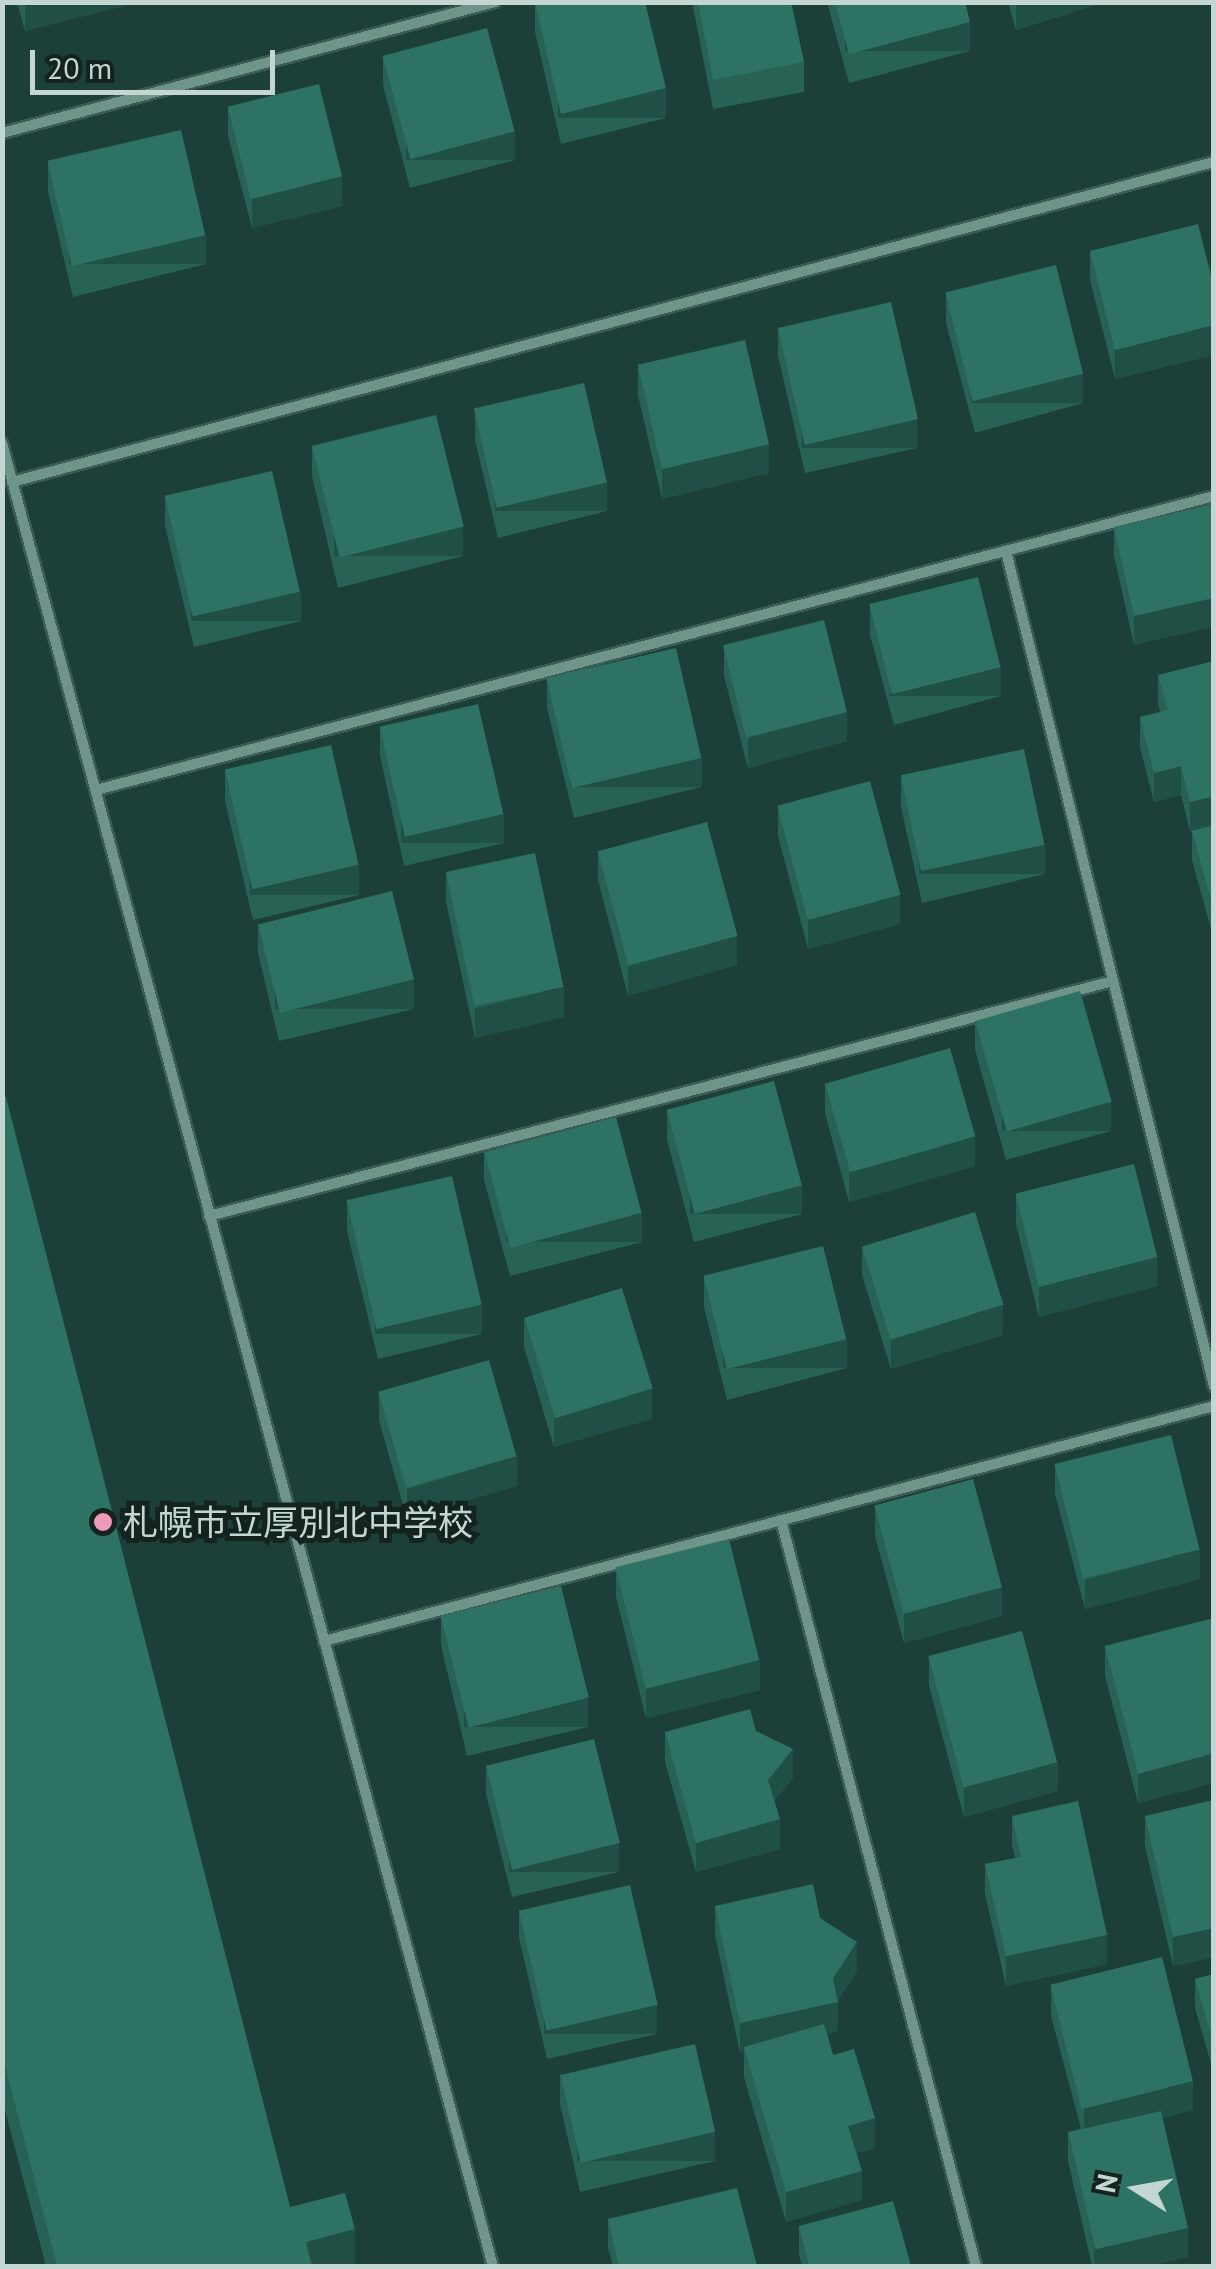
<!DOCTYPE html>
<html>
<head>
<meta charset="utf-8">
<style>
  body { margin:0 }
  #map { position:relative; width:1216px; height:2269px; overflow:hidden; background:#1c3f37; font-family:"PT Sans","Noto Sans JP",sans-serif }
  div>[style] { position:absolute }
  .roads { filter:drop-shadow(2px 0 #3b5b54) drop-shadow(-2px 0 #3b5b54) drop-shadow(0 2px #3b5b54) drop-shadow(0 -2px #3b5b54) }
  .minor>* { height:10px; margin:-5px; padding:0 5px; transform-origin:5px; border-radius:5px; background:#6f948a }
  .wall>* { inset:0; background:#276255 }
  .shaded-wall>* { inset:0; background:#205045; transform-origin:0 0 }
  .building>* { inset:0; background:#2d7263; transform-origin:0 0 }
  .dots>* { width:28px; height:28px; translate:-50% -50%; box-sizing:border-box; border:5px solid #14231f; border-radius:50% }
  span { translate:-50% -50%; white-space:nowrap; text-align:center; line-height:1.15; -webkit-text-stroke:10px #14231f; paint-order:stroke }
  .poi-label { font-size:35px; color:#c3d6d1 }
  .left { translate:0 -50%; text-align:left }
  .frame { position:absolute; inset:0; border:5px solid #c3d6d1; pointer-events:none }
  .north { position:absolute; left:1086px; top:2139px; width:100px; height:100px; -webkit-text-stroke:8px #14231f; paint-order:stroke; rotate:281deg; font-size:28px; font-weight:700; line-height:40px; text-align:center; color:#c3d6d1 }
  .north::after { content:''; display:block; margin:auto; width:35px; height:45px; background:#c3d6d1; clip-path:polygon(50% 0,100% 100%,50% 72%,0 100%) }
  .scale { position:absolute; left:30px; top:50px; width:245px; height:45px; box-sizing:border-box; border:5px solid #c3d6d1; border-top:0; padding-left:12px; font-size:30px; line-height:35px; white-space:nowrap; color:#c3d6d1; -webkit-text-stroke:8px #14231f; paint-order:stroke }
</style>
</head>
<body>
<div id="map">
  <div class="roads">
    <div class="minor">
      <i style="left:2px;top:133px;width:510px;rotate:-14.88deg"></i>
      <i style="left:2px;top:443px;width:1888px;rotate:74.93deg"></i>
      <i style="left:12px;top:482px;width:1244px;rotate:-14.91deg"></i>
      <i style="left:1006px;top:551px;width:861px;rotate:76.01deg"></i>
      <i style="left:96px;top:790px;width:1156px;rotate:-14.73deg"></i>
      <i style="left:209px;top:1216px;width:934px;rotate:-14.57deg"></i>
      <i style="left:781px;top:1520px;width:771px;rotate:75.35deg"></i>
      <i style="left:324px;top:1641px;width:921px;rotate:-14.79deg"></i>
    </div>
  </div>
  <div class="wall">
    <i style="clip-path:polygon(17px 2px,127px 2px,127px 5px,25px 31px)"></i>
    <i style="clip-path:polygon(692px 2px,791px 2px,804px 62px,804px 92px,713px 109px)"></i>
    <i style="clip-path:polygon(827px 2px,965px 2px,970px 51px,849px 83px)"></i>
    <i style="clip-path:polygon(1008px 2px,1105px 2px,1016px 30px)"></i>
    <i style="clip-path:polygon(535px 3px,666px 118px,561px 144px,535px 32px)"></i>
    <i style="clip-path:polygon(383px 56px,515px 160px,410px 188px,383px 85px)"></i>
    <i style="clip-path:polygon(228px 107px,342px 206px,252px 228px,228px 136px)"></i>
    <i style="clip-path:polygon(48px 163px,206px 264px,73px 297px,48px 192px)"></i>
    <i style="clip-path:polygon(1090px 251px,1214px 287px,1214px 355px,1115px 379px,1090px 280px)"></i>
    <i style="clip-path:polygon(946px 294px,1083px 403px,975px 433px,946px 323px)"></i>
    <i style="clip-path:polygon(778px 327px,917px 448px,805px 473px,778px 356px)"></i>
    <i style="clip-path:polygon(638px 366px,769px 473px,662px 499px,638px 395px)"></i>
    <i style="clip-path:polygon(475px 411px,607px 511px,498px 538px,475px 440px)"></i>
    <i style="clip-path:polygon(312px 447px,463px 556px,338px 588px,312px 476px)"></i>
    <i style="clip-path:polygon(165px 496px,301px 621px,194px 647px,165px 526px)"></i>
    <i style="clip-path:polygon(1214px 504px,1134px 645px,1114px 556px,1114px 527px)"></i>
    <i style="clip-path:polygon(870px 606px,1001px 696px,894px 725px,870px 635px)"></i>
    <i style="clip-path:polygon(724px 647px,847px 741px,748px 768px,724px 676px)"></i>
    <i style="clip-path:polygon(1214px 661px,1214px 940px,1192px 860px,1192px 831px,1190px 831px,1181px 795px,1154px 802px,1140px 747px,1140px 717px,1160px 712px,1158px 704px,1158px 675px)"></i>
    <i style="clip-path:polygon(547px 679px,702px 787px,574px 818px,547px 708px)"></i>
    <i style="clip-path:polygon(380px 727px,504px 843px,404px 866px,380px 756px)"></i>
    <i style="clip-path:polygon(225px 771px,359px 895px,253px 920px,225px 801px)"></i>
    <i style="clip-path:polygon(901px 778px,1045px 874px,922px 903px,901px 807px)"></i>
    <i style="clip-path:polygon(778px 807px,900px 924px,808px 949px,778px 836px)"></i>
    <i style="clip-path:polygon(598px 851px,737px 965px,628px 996px,598px 880px)"></i>
    <i style="clip-path:polygon(446px 873px,564px 1017px,475px 1038px,446px 902px)"></i>
    <i style="clip-path:polygon(258px 924px,414px 1009px,279px 1041px,258px 953px)"></i>
    <i style="clip-path:polygon(975px 1021px,1111px 1131px,1006px 1160px,975px 1050px)"></i>
    <i style="clip-path:polygon(825px 1084px,975px 1166px,849px 1202px,825px 1113px)"></i>
    <i style="clip-path:polygon(2px 1097px,290px 2207px,355px 2266px,46px 2266px,2px 2099px)"></i>
    <i style="clip-path:polygon(667px 1111px,802px 1214px,694px 1242px,667px 1140px)"></i>
    <i style="clip-path:polygon(484px 1151px,642px 1242px,510px 1276px,484px 1180px)"></i>
    <i style="clip-path:polygon(1016px 1195px,1157px 1286px,1039px 1317px,1016px 1224px)"></i>
    <i style="clip-path:polygon(347px 1201px,482px 1334px,378px 1359px,347px 1231px)"></i>
    <i style="clip-path:polygon(862px 1246px,1003px 1335px,891px 1369px,862px 1275px)"></i>
    <i style="clip-path:polygon(704px 1278px,847px 1368px,727px 1400px,704px 1307px)"></i>
    <i style="clip-path:polygon(524px 1318px,652px 1419px,554px 1447px,524px 1347px)"></i>
    <i style="clip-path:polygon(379px 1392px,517px 1486px,407px 1518px,379px 1421px)"></i>
    <i style="clip-path:polygon(1055px 1464px,1200px 1579px,1085px 1609px,1055px 1494px)"></i>
    <i style="clip-path:polygon(875px 1507px,1002px 1616px,904px 1643px,875px 1536px)"></i>
    <i style="clip-path:polygon(616px 1568px,760px 1690px,646px 1718px,616px 1597px)"></i>
    <i style="clip-path:polygon(441px 1616px,588px 1727px,467px 1756px,441px 1645px)"></i>
    <i style="clip-path:polygon(1214px 1618px,1214px 1783px,1138px 1803px,1105px 1676px,1105px 1646px)"></i>
    <i style="clip-path:polygon(929px 1657px,1058px 1791px,964px 1817px,929px 1686px)"></i>
    <i style="clip-path:polygon(756px 1731px,793px 1778px,774px 1801px,780px 1849px,696px 1872px,665px 1762px,665px 1732px)"></i>
    <i style="clip-path:polygon(486px 1764px,619px 1872px,512px 1897px,486px 1794px)"></i>
    <i style="clip-path:polygon(1214px 1800px,1214px 1957px,1173px 1966px,1145px 1846px,1145px 1816px)"></i>
    <i style="clip-path:polygon(1012px 1816px,1107px 1964px,1006px 1986px,985px 1894px,985px 1864px,1015px 1858px,1012px 1845px)"></i>
    <i style="clip-path:polygon(715px 1906px,820px 1918px,857px 1971px,838px 2000px,838px 2031px,827px 2034px,833px 2055px,875px 2148px,857px 2153px,862px 2200px,786px 2222px,744px 2077px,744px 2052px,740px 2053px,715px 1935px)"></i>
    <i style="clip-path:polygon(519px 1909px,657px 2034px,547px 2059px,519px 1938px)"></i>
    <i style="clip-path:polygon(1214px 1974px,1214px 2074px,1195px 2008px,1195px 1979px)"></i>
    <i style="clip-path:polygon(1051px 1987px,1193px 2110px,1162px 2118px,1188px 2257px,1145px 2266px,1092px 2266px,1068px 2161px,1068px 2132px,1081px 2129px,1051px 2016px)"></i>
    <i style="clip-path:polygon(560px 2074px,715px 2161px,580px 2192px,560px 2104px)"></i>
    <i style="clip-path:polygon(608px 2219px,757px 2266px,613px 2266px,608px 2248px)"></i>
    <i style="clip-path:polygon(799px 2226px,911px 2266px,802px 2266px,799px 2255px)"></i>
  </div>
  <div class="shaded-wall">
    <i style="clip-path:polygon(25px 2px,127px 2px,127px 5px,25px 31px)"></i>
    <i style="clip-path:polygon(1016px 2px,1105px 2px,1016px 30px)"></i>
    <i style="left:970px;top:22px;width:29px;height:125px;rotate:90deg"></i>
    <i style="left:666px;top:88px;width:30px;height:108px;rotate:90deg"></i>
    <i style="left:515px;top:131px;width:29px;height:109px;rotate:90deg"></i>
    <i style="clip-path:polygon(342px 176px,342px 206px,252px 228px,252px 199px)"></i>
    <i style="left:206px;top:235px;width:29px;height:137px;rotate:90deg"></i>
    <i style="clip-path:polygon(1214px 325px,1214px 355px,1115px 379px,1115px 350px)"></i>
    <i style="left:1083px;top:374px;width:29px;height:112px;rotate:90deg"></i>
    <i style="left:917px;top:419px;width:29px;height:115px;rotate:90deg"></i>
    <i style="clip-path:polygon(769px 444px,769px 473px,662px 499px,662px 469px)"></i>
    <i style="left:607px;top:482px;width:29px;height:112px;rotate:90deg"></i>
    <i style="left:463px;top:527px;width:29px;height:129px;rotate:90deg"></i>
    <i style="left:301px;top:592px;width:29px;height:110px;rotate:90deg"></i>
    <i style="clip-path:polygon(1214px 598px,1214px 627px,1134px 645px,1134px 616px)"></i>
    <i style="left:1001px;top:667px;width:29px;height:111px;rotate:90deg"></i>
    <i style="clip-path:polygon(847px 712px,847px 741px,748px 768px,748px 738px)"></i>
    <i style="left:702px;top:758px;width:29px;height:132px;rotate:90deg"></i>
    <i style="clip-path:polygon(1181px 766px,1181px 795px,1154px 802px,1154px 773px)"></i>
    <i style="clip-path:polygon(1214px 796px,1214px 825px,1190px 831px,1190px 802px)"></i>
    <i style="left:504px;top:814px;width:29px;height:103px;rotate:90deg"></i>
    <i style="left:1045px;top:845px;width:29px;height:126px;rotate:90deg"></i>
    <i style="left:359px;top:865px;width:30px;height:109px;rotate:90deg"></i>
    <i style="clip-path:polygon(900px 895px,900px 924px,808px 949px,808px 920px)"></i>
    <i style="clip-path:polygon(737px 936px,737px 965px,628px 996px,628px 966px)"></i>
    <i style="left:414px;top:979px;width:30px;height:139px;rotate:90deg"></i>
    <i style="clip-path:polygon(564px 987px,564px 1017px,475px 1038px,475px 1008px)"></i>
    <i style="left:1111px;top:1102px;width:29px;height:109px;rotate:90deg"></i>
    <i style="clip-path:polygon(975px 1137px,975px 1166px,849px 1202px,849px 1172px)"></i>
    <i style="left:802px;top:1185px;width:29px;height:112px;rotate:90deg"></i>
    <i style="left:642px;top:1213px;width:29px;height:136px;rotate:90deg"></i>
    <i style="clip-path:polygon(1157px 1257px,1157px 1286px,1039px 1317px,1039px 1287px)"></i>
    <i style="left:482px;top:1305px;width:29px;height:107px;rotate:90deg"></i>
    <i style="clip-path:polygon(1003px 1305px,1003px 1335px,891px 1369px,891px 1340px)"></i>
    <i style="left:847px;top:1339px;width:29px;height:124px;rotate:90deg"></i>
    <i style="clip-path:polygon(652px 1389px,652px 1419px,554px 1447px,554px 1418px)"></i>
    <i style="clip-path:polygon(517px 1456px,517px 1486px,407px 1518px,407px 1489px)"></i>
    <i style="clip-path:polygon(1200px 1549px,1200px 1579px,1085px 1609px,1085px 1580px)"></i>
    <i style="clip-path:polygon(1002px 1587px,1002px 1616px,904px 1643px,904px 1614px)"></i>
    <i style="clip-path:polygon(760px 1660px,760px 1690px,646px 1718px,646px 1689px)"></i>
    <i style="left:588px;top:1698px;width:29px;height:124px;rotate:90deg"></i>
    <i style="clip-path:polygon(793px 1749px,793px 1778px,768px 1809px,768px 1780px)"></i>
    <i style="clip-path:polygon(1214px 1753px,1214px 1783px,1138px 1803px,1138px 1774px)"></i>
    <i style="clip-path:polygon(1058px 1762px,1058px 1791px,964px 1817px,964px 1787px)"></i>
    <i style="clip-path:polygon(780px 1819px,780px 1849px,696px 1872px,696px 1843px)"></i>
    <i style="left:619px;top:1843px;width:29px;height:110px;rotate:90deg"></i>
    <i style="clip-path:polygon(1214px 1928px,1214px 1957px,1173px 1966px,1173px 1937px)"></i>
    <i style="clip-path:polygon(1107px 1935px,1107px 1964px,1006px 1986px,1006px 1956px)"></i>
    <i style="clip-path:polygon(857px 1942px,857px 1971px,836px 2002px,838px 2002px,838px 2031px,745px 2052px,744px 2047px,744px 2052px,740px 2053px,740px 2023px,833px 1978px)"></i>
    <i style="left:657px;top:2005px;width:29px;height:113px;rotate:90deg"></i>
    <i style="clip-path:polygon(1193px 2081px,1193px 2110px,1084px 2139px,1084px 2109px)"></i>
    <i style="clip-path:polygon(875px 2118px,875px 2148px,848px 2156px,848px 2126px)"></i>
    <i style="left:715px;top:2132px;width:29px;height:138px;rotate:90deg"></i>
    <i style="clip-path:polygon(862px 2171px,862px 2200px,786px 2222px,786px 2192px)"></i>
    <i style="clip-path:polygon(1188px 2228px,1188px 2257px,1145px 2266px,1094px 2266px,1094px 2248px)"></i>
    <i style="clip-path:polygon(355px 2229px,355px 2266px,306px 2266px,306px 2242px)"></i>
  </div>
  <div class="building">
    <i style="clip-path:polygon(645px 2px,666px 88px,561px 114px,535px 3px)"></i>
    <i style="clip-path:polygon(698px 2px,791px 2px,804px 62px,713px 80px)"></i>
    <i style="clip-path:polygon(835px 2px,965px 2px,970px 22px,849px 54px)"></i>
    <i style="left:487px;top:28px;width:107px;height:108px;rotate:75deg"></i>
    <i style="left:319px;top:84px;width:95px;height:94px;rotate:76deg"></i>
    <i style="left:181px;top:130px;width:108px;height:137px;rotate:77deg"></i>
    <i style="clip-path:polygon(1198px 224px,1214px 287px,1214px 325px,1115px 350px,1090px 251px)"></i>
    <i style="left:1056px;top:265px;width:112px;height:114px;rotate:76deg"></i>
    <i style="left:891px;top:302px;width:120px;height:116px;rotate:77deg"></i>
    <i style="left:745px;top:340px;width:107px;height:110px;rotate:77deg"></i>
    <i style="left:584px;top:383px;width:102px;height:113px;rotate:77deg"></i>
    <i style="left:436px;top:415px;width:115px;height:128px;rotate:76deg"></i>
    <i style="left:272px;top:471px;width:124px;height:110px;rotate:77deg"></i>
    <i style="clip-path:polygon(1214px 504px,1214px 598px,1134px 616px,1114px 527px)"></i>
    <i style="left:978px;top:577px;width:93px;height:112px;rotate:76deg"></i>
    <i style="left:824px;top:620px;width:95px;height:104px;rotate:76deg"></i>
    <i style="left:676px;top:648px;width:113px;height:133px;rotate:77deg"></i>
    <i style="clip-path:polygon(1214px 661px,1214px 796px,1190px 802px,1181px 766px,1154px 773px,1140px 717px,1168px 710px,1158px 675px)"></i>
    <i style="left:478px;top:704px;width:113px;height:101px;rotate:77deg"></i>
    <i style="left:331px;top:745px;width:123px;height:109px;rotate:77deg"></i>
    <i style="left:1024px;top:749px;width:98px;height:126px;rotate:78deg"></i>
    <i style="left:870px;top:781px;width:118px;height:96px;rotate:75deg"></i>
    <i style="left:707px;top:822px;width:118px;height:113px;rotate:75deg"></i>
    <i style="clip-path:polygon(1214px 825px,1214px 911px,1192px 831px)"></i>
    <i style="left:535px;top:853px;width:137px;height:91px;rotate:78deg"></i>
    <i style="left:392px;top:891px;width:91px;height:138px;rotate:76deg"></i>
    <i style="left:1080px;top:991px;width:115px;height:109px;rotate:74deg"></i>
    <i style="left:950px;top:1048px;width:92px;height:130px;rotate:74deg"></i>
    <i style="left:774px;top:1081px;width:108px;height:111px;rotate:75deg"></i>
    <i style="clip-path:polygon(2px 1097px,6px 1097px,290px 2207px,345px 2193px,355px 2229px,306px 2242px,312px 2266px,57px 2266px,2px 2054px)"></i>
    <i style="left:616px;top:1117px;width:99px;height:136px;rotate:75deg"></i>
    <i style="left:1134px;top:1164px;width:96px;height:122px;rotate:76deg"></i>
    <i style="left:452px;top:1176px;width:132px;height:108px;rotate:77deg"></i>
    <i style="left:975px;top:1212px;width:97px;height:118px;rotate:73deg"></i>
    <i style="left:823px;top:1246px;width:96px;height:123px;rotate:76deg"></i>
    <i style="left:622px;top:1288px;width:105px;height:102px;rotate:73deg"></i>
    <i style="left:489px;top:1360px;width:100px;height:115px;rotate:74deg"></i>
    <i style="left:1171px;top:1435px;width:118px;height:120px;rotate:76deg"></i>
    <i style="left:973px;top:1479px;width:112px;height:102px;rotate:75deg"></i>
    <i style="left:729px;top:1539px;width:125px;height:117px;rotate:76deg"></i>
    <i style="left:561px;top:1586px;width:115px;height:124px;rotate:76deg"></i>
    <i style="clip-path:polygon(1214px 1618px,1214px 1753px,1138px 1774px,1105px 1646px)"></i>
    <i style="left:1022px;top:1631px;width:136px;height:97px;rotate:75deg"></i>
    <i style="clip-path:polygon(750px 1709px,756px 1731px,793px 1749px,768px 1780px,780px 1819px,696px 1843px,665px 1732px)"></i>
    <i style="left:594px;top:1739px;width:107px;height:111px;rotate:76deg"></i>
    <i style="clip-path:polygon(1214px 1800px,1214px 1928px,1173px 1937px,1145px 1816px)"></i>
    <i style="clip-path:polygon(1078px 1801px,1107px 1935px,1006px 1956px,985px 1864px,1021px 1857px,1012px 1816px)"></i>
    <i style="clip-path:polygon(813px 1884px,820px 1918px,857px 1942px,833px 1978px,838px 2002px,740px 2023px,715px 1906px)"></i>
    <i style="left:630px;top:1885px;width:123px;height:114px;rotate:77deg"></i>
    <i style="left:1162px;top:1957px;width:128px;height:115px;rotate:76deg"></i>
    <i style="clip-path:polygon(1214px 1974px,1214px 2045px,1195px 1979px)"></i>
    <i style="clip-path:polygon(824px 2024px,833px 2055px,854px 2049px,875px 2118px,848px 2126px,862px 2171px,786px 2192px,744px 2047px)"></i>
    <i style="left:695px;top:2044px;width:90px;height:138px;rotate:77deg"></i>
    <i style="left:1161px;top:2111px;width:120px;height:95px;rotate:77deg"></i>
    <i style="clip-path:polygon(737px 2188px,757px 2266px,619px 2266px,608px 2219px)"></i>
    <i style="clip-path:polygon(893px 2201px,911px 2266px,809px 2266px,799px 2226px)"></i>
  </div>
  <div class="dots">
    <i style="left:103px;top:1522px;background:#ef9ab8"></i>
  </div>
  <div class="poi-label">
    <span class="left" style="left:123px;top:1522px">札幌市立厚別北中学校</span>
  </div>
  <div class="frame"></div>
  <div class="north">N</div>
  <div class="scale">20 m</div>
</div>
</body>
</html>
